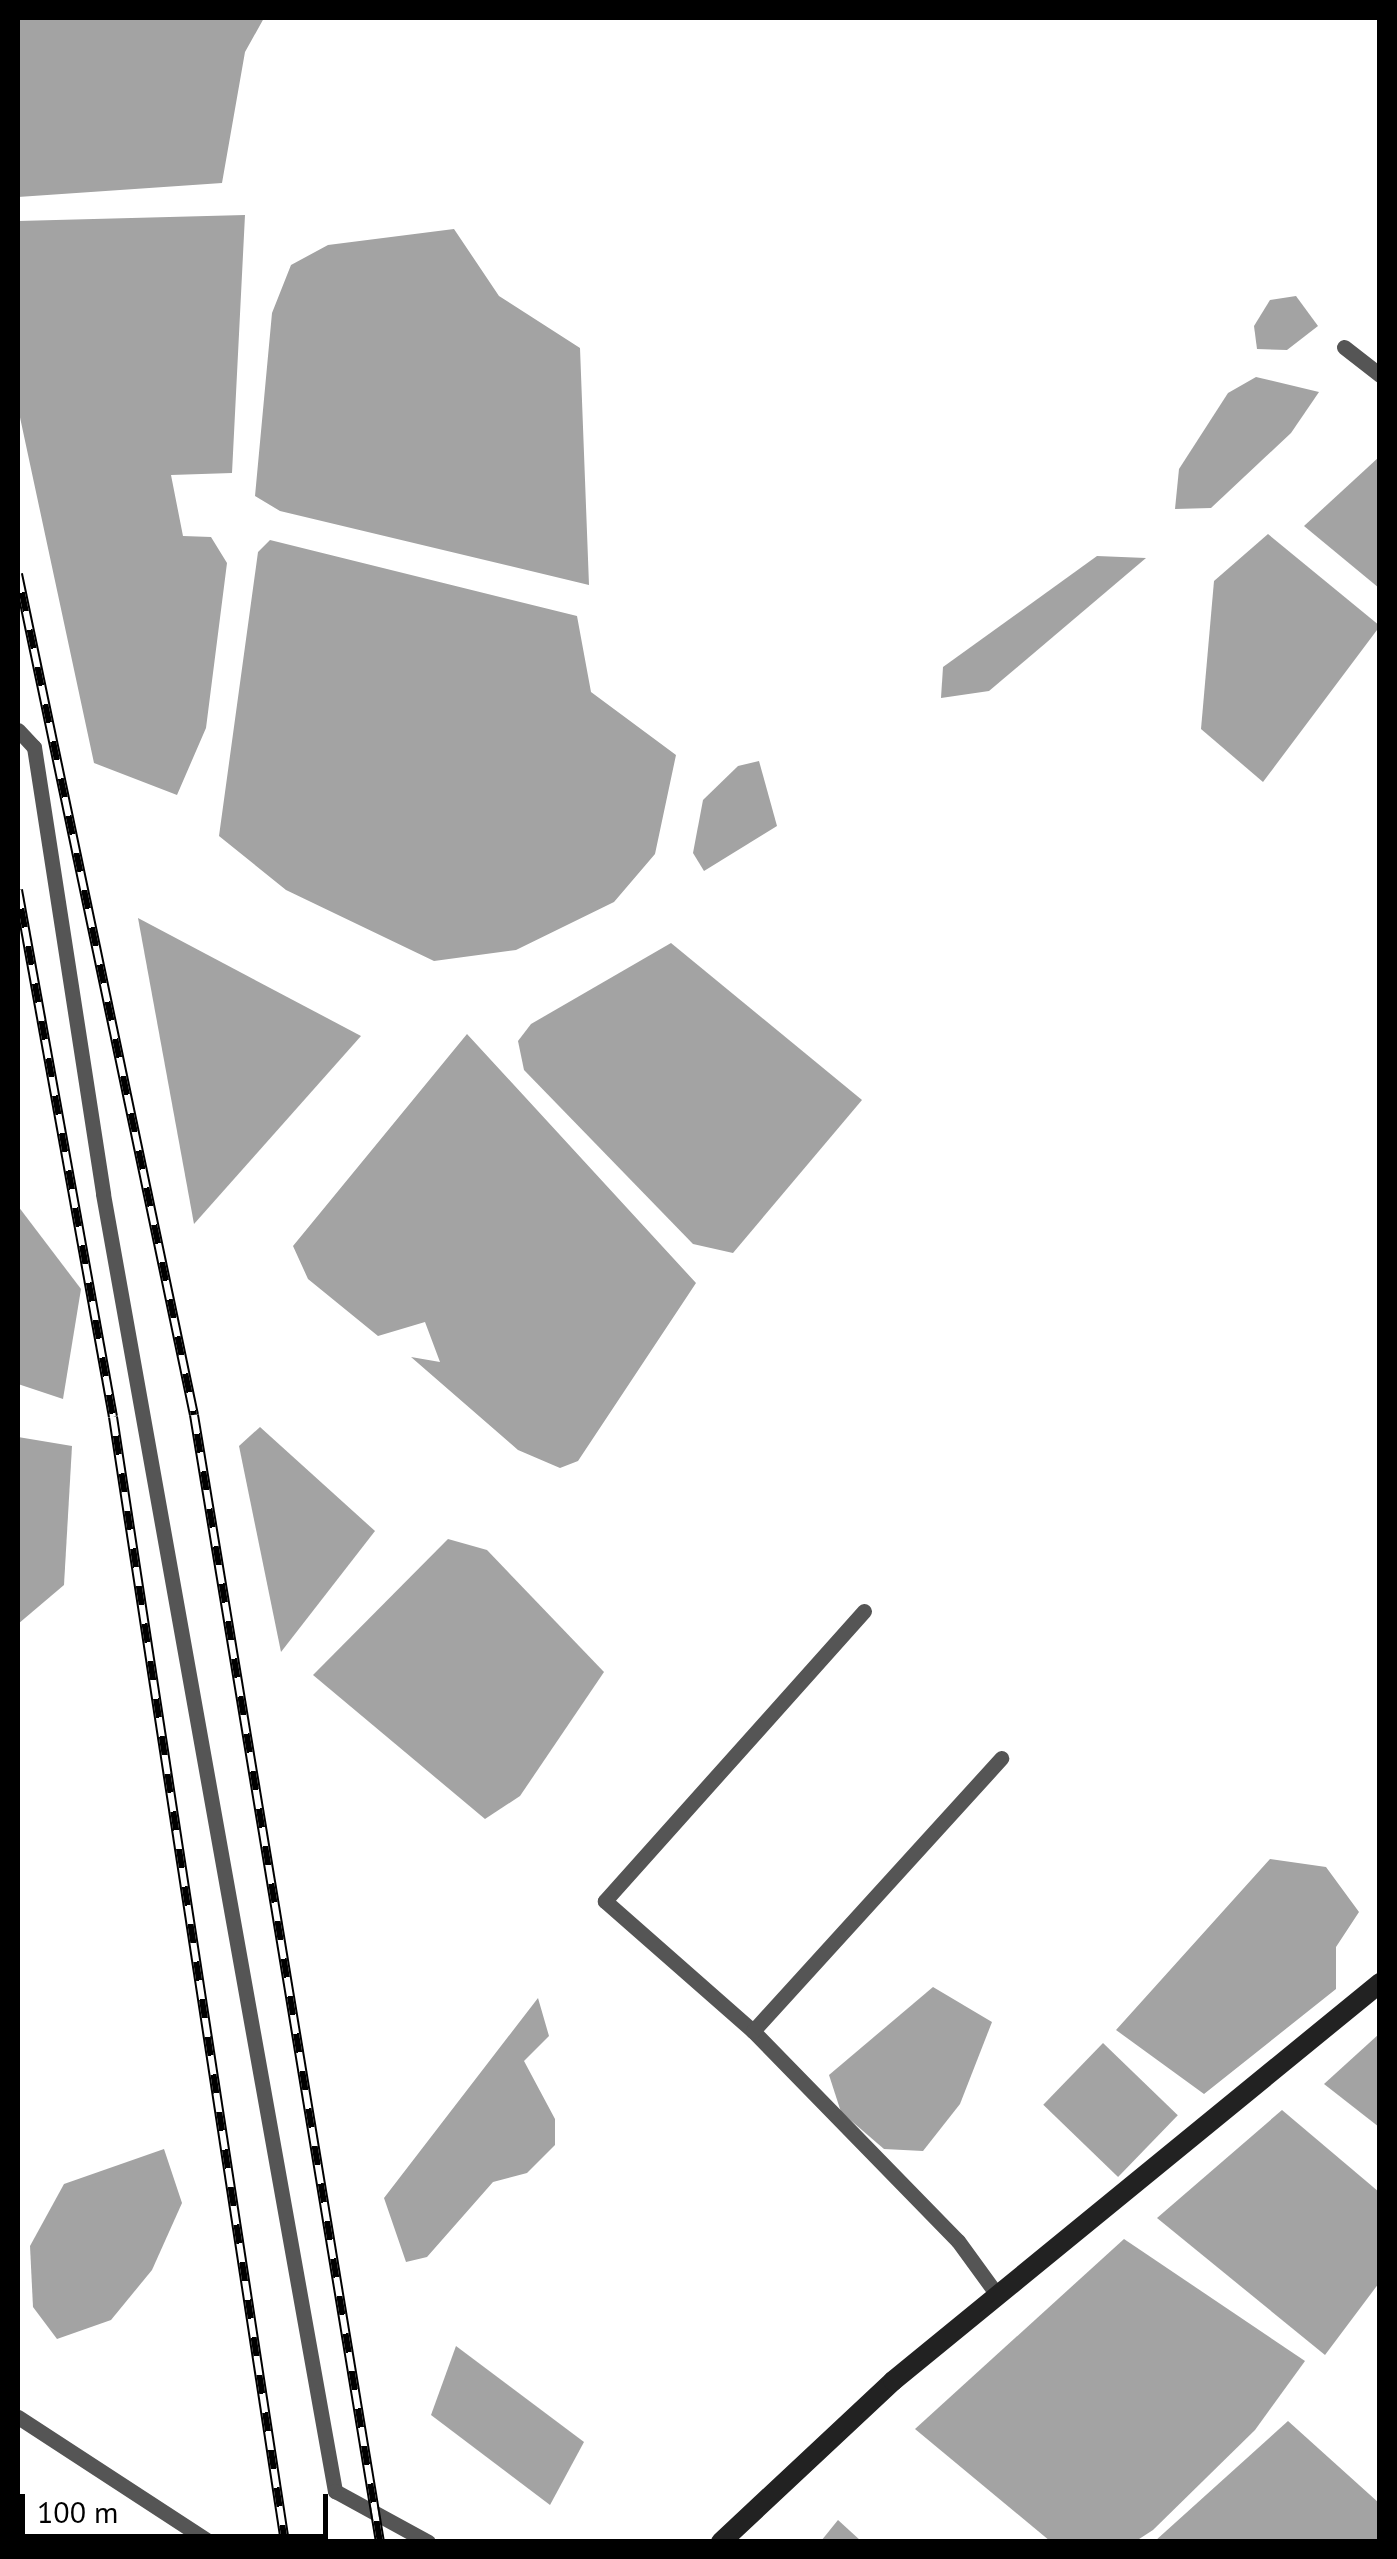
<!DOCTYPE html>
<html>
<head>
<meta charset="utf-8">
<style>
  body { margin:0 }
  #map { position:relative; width:1397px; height:2559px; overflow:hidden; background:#fff; font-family:"PT Sans",sans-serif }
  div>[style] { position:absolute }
  .water>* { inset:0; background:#a3a3a3; transform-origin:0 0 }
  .minor>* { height:15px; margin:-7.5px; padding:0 7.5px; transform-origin:7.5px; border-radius:7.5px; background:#555 }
  .secondary>* { height:20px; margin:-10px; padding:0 10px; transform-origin:10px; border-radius:10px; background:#222 }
  .rail>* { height:10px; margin-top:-5px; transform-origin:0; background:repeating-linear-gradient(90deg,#fff 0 19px,#000 0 38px); box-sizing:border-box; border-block:2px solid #000 }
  span { translate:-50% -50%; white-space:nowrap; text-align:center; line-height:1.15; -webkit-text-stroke:8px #fff; paint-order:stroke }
  .frame { position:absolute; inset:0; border:20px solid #000; pointer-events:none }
  .scale { position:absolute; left:20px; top:2494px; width:308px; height:45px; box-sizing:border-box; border:5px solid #000; border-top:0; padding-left:12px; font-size:30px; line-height:35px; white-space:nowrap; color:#000; -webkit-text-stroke:8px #fff; paint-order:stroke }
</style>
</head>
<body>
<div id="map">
  <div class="water">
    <i style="clip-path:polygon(18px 18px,264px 18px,245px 52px,222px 183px,18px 197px)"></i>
    <i style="clip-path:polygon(245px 215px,232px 473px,171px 475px,183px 536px,211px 537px,227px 563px,206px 728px,177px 795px,94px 763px,18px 408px,18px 221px)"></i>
    <i style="clip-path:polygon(454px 229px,499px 296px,580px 348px,589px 585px,280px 511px,255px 496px,272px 313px,291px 265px,328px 245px)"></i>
    <i style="clip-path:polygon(1296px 296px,1318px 326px,1287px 350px,1257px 349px,1254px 326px,1270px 300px)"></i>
    <i style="clip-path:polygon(1256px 377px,1319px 392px,1291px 433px,1211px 508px,1175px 509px,1179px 469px,1228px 393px)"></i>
    <i style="clip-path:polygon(1379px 457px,1379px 588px,1304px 526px)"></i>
    <i style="clip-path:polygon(1268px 534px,1380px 626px,1263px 782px,1201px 729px,1214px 581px)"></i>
    <i style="clip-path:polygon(270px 540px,577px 616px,591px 692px,676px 755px,655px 854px,614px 902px,516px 950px,434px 961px,286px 890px,219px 836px,258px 552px)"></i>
    <i style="clip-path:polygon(1097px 556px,1146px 558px,989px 691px,941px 698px,943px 667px)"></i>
    <i style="clip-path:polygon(759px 761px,777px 826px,704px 871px,693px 853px,703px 800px,738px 766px)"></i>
    <i style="clip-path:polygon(138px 918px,361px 1036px,194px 1224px)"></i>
    <i style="clip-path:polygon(671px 943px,862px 1100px,733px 1253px,693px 1244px,524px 1070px,518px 1041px,531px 1024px)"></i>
    <i style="clip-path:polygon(467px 1034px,696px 1283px,578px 1461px,560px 1468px,518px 1450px,411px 1357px,440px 1362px,425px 1322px,378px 1336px,308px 1279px,293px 1246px)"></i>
    <i style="clip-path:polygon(18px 1206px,81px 1289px,63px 1399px,18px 1384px)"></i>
    <i style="clip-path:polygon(260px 1427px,375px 1531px,281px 1652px,239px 1446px)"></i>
    <i style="clip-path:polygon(18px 1437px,72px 1446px,64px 1585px,18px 1624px)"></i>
    <i style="clip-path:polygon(448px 1539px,487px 1550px,604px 1672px,520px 1796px,485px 1819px,313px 1675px)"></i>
    <i style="clip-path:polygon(1270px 1859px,1326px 1867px,1359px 1912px,1336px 1947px,1336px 1989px,1204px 2094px,1116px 2030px)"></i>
    <i style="clip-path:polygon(933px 1987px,992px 2022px,960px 2104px,923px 2151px,884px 2149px,841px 2112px,829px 2075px)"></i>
    <i style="clip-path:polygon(538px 1998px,549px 2036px,524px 2061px,555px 2119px,555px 2145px,527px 2173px,493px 2182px,427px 2257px,406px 2262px,384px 2198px)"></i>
    <i style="clip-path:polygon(1379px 2034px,1379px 2127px,1324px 2084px)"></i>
    <i style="left:1103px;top:2043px;width:104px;height:86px;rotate:44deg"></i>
    <i style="clip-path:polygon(1282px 2110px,1379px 2192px,1379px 2283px,1325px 2355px,1157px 2218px)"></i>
    <i style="clip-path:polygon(164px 2149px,182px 2203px,152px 2270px,111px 2320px,57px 2339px,33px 2307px,30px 2246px,64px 2184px)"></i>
    <i style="clip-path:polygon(1124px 2239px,1305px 2361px,1255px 2430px,1153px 2530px,1136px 2541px,1050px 2541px,915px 2429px)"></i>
    <i style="clip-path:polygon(456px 2346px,584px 2442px,550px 2505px,431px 2415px)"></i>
    <i style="clip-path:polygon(1288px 2421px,1379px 2503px,1379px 2541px,1155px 2541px)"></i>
    <i style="clip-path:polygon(838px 2520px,861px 2541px,821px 2541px)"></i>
  </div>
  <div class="minor">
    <i style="left:1344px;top:347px;width:46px;rotate:37.9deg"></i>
    <i style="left:18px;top:730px;width:23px;rotate:47deg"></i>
    <i style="left:34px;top:747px;width:452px;rotate:81.2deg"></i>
    <i style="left:103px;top:1194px;width:1318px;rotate:79.86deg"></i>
    <i style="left:335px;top:2491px;width:106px;rotate:28.7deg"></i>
    <i style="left:864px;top:1611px;width:389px;rotate:131.8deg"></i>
    <i style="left:605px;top:1901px;width:197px;rotate:41.3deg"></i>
    <i style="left:753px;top:2031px;width:293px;rotate:45.7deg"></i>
    <i style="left:958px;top:2241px;width:68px;rotate:54deg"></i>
    <i style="left:753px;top:2031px;width:369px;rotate:-47.7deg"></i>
    <i style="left:18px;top:2417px;width:229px;rotate:33.1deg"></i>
  </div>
  <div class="secondary">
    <i style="left:721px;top:2542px;width:236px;rotate:-43.1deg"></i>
    <i style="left:893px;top:2381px;width:629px;rotate:-39.26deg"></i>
  </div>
  <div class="rail">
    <i style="left:18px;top:574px;width:859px;rotate:78.18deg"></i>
    <i style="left:194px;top:1415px;width:1142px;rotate:80.63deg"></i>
    <i style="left:18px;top:890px;width:535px;rotate:79.78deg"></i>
    <i style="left:113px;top:1417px;width:1138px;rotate:81.31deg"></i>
  </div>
  <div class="frame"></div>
  <div class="scale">100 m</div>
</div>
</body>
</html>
